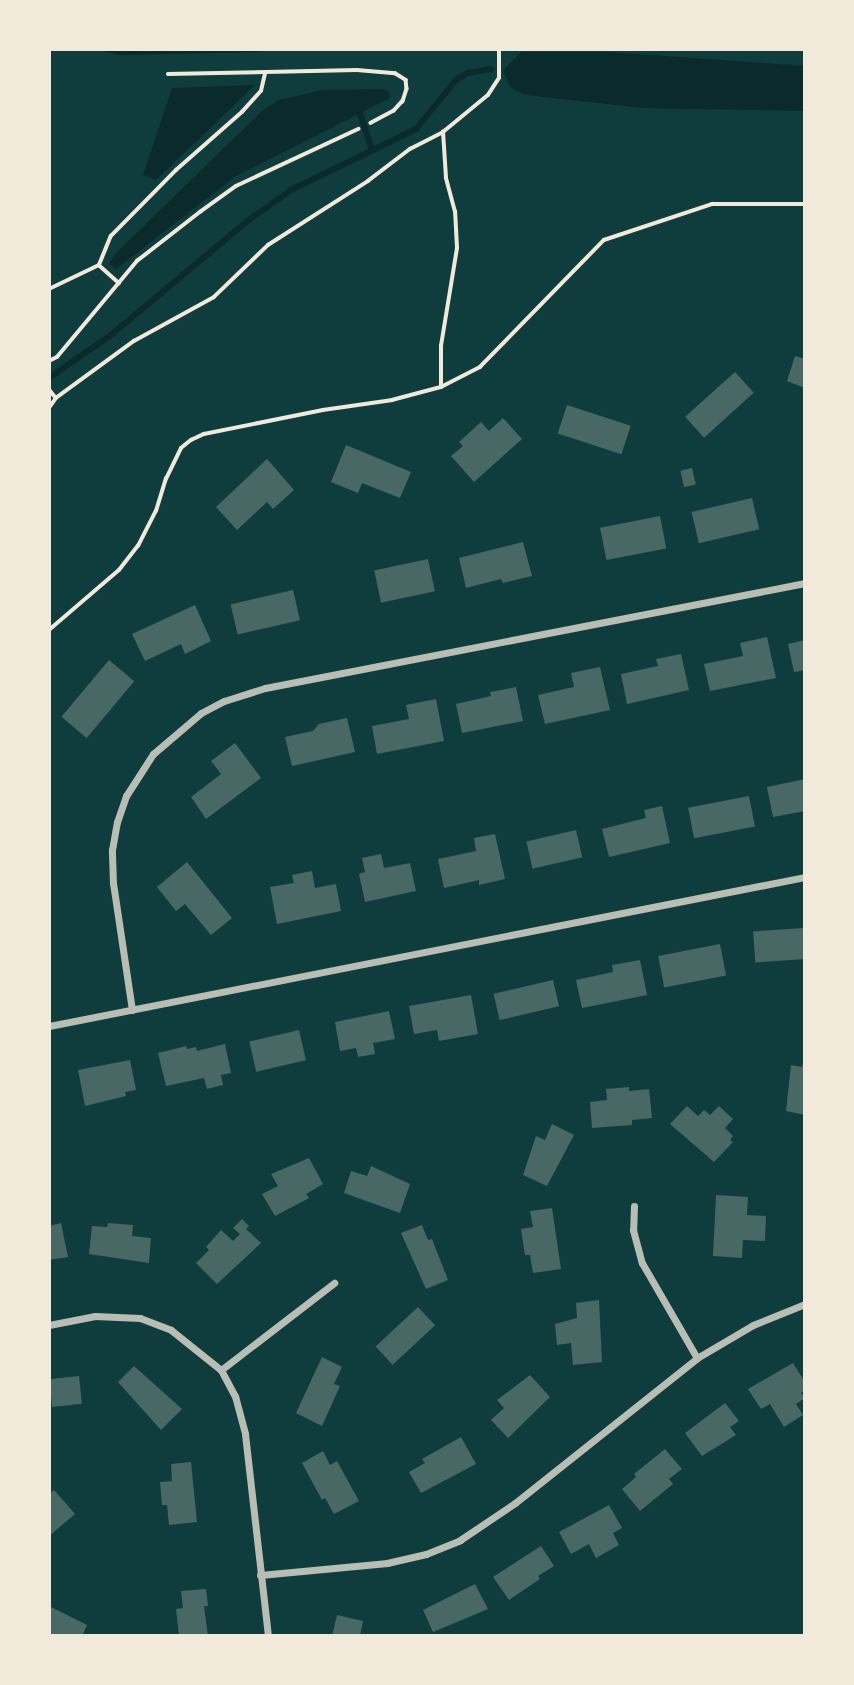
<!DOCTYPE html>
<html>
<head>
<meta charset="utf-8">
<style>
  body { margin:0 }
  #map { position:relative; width:854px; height:1685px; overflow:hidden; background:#0f3d3e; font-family:"Times New Roman",serif }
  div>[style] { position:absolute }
  .water>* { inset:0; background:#0a2a2b }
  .stream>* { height:6px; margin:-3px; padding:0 3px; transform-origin:3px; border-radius:3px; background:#0a2a2b }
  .building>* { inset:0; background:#486865; transform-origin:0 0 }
  .path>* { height:3.5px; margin:-1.75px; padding:0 1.75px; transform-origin:1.75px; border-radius:1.75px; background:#f1e9da }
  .minor>* { height:7px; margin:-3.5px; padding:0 3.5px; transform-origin:3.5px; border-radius:3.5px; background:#b8beb3 }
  span { translate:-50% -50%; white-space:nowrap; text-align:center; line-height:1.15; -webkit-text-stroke:6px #f1e9da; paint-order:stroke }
  .frame { position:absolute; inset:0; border:51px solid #f1e9da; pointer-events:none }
</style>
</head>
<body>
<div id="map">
  <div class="water">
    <i style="clip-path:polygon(521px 52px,608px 52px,805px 66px,805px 111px,644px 108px,525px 95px,511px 88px,503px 71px)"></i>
    <i style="clip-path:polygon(255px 85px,156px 180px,143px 175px,172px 88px)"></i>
    <i style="clip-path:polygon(383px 89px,389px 92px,390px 98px,236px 176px,116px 269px,109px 264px,115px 254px,263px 110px,279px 100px,323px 90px)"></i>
  </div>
  <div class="stream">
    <i style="left:107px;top:49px;width:14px;rotate:12deg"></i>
    <i style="left:121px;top:52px;width:140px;rotate:-1.2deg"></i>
    <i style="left:360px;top:113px;width:39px;rotate:72deg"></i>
    <i style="left:49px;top:378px;width:75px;rotate:-34.7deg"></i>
    <i style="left:111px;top:335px;width:176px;rotate:-39.9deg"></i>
    <i style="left:246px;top:222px;width:55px;rotate:-35.4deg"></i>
    <i style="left:291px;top:190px;width:139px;rotate:-26deg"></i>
    <i style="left:416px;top:129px;width:63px;rotate:-50.8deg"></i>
    <i style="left:456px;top:80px;width:14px;rotate:-30deg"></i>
    <i style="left:468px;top:73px;width:23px;rotate:-10deg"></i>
  </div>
  <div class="building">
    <i style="clip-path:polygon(795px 356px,805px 359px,805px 388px,787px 381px)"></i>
    <i style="left:735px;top:372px;width:28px;height:67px;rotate:48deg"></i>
    <i style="left:567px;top:405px;width:67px;height:30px;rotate:18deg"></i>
    <i style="clip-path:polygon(503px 418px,522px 439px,474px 482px,451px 456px,463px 446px,459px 442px,481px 422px,489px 431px)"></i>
    <i style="clip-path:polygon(346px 445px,411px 472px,400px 498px,362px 483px,358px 493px,331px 482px)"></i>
    <i style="clip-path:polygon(267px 459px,294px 490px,273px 509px,267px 502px,237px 530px,216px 507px)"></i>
    <i style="left:692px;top:468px;width:17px;height:12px;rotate:77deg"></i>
    <i style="left:752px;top:498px;width:32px;height:62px;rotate:77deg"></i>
    <i style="left:660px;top:516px;width:33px;height:61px;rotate:79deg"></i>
    <i style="clip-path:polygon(523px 542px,532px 576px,503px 583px,501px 579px,466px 588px,459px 558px)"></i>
    <i style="left:428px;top:559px;width:33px;height:55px;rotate:78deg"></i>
    <i style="left:293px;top:590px;width:31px;height:64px;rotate:77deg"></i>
    <i style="clip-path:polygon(195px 605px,211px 641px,185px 654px,181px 644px,145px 661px,132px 634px)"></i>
    <i style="clip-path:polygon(767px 637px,776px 678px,710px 691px,704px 664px,743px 656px,740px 643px)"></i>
    <i style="clip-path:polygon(805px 640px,805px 670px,794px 672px,788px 644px)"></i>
    <i style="clip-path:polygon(681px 654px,689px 690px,627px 704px,621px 674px,658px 666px,656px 659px)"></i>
    <i style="left:109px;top:660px;width:33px;height:74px;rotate:40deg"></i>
    <i style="clip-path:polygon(600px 667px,610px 710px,545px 724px,538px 695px,574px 687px,571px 673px)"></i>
    <i style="clip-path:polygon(516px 687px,523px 721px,462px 733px,456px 704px,491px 696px,490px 692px)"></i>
    <i style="clip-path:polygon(436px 699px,444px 741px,377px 754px,372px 726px,409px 719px,406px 705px)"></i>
    <i style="clip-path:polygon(347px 718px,355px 752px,292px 766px,285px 737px,313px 731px,319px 724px)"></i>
    <i style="clip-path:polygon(235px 743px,261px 778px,206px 819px,191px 797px,221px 774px,211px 761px)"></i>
    <i style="clip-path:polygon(805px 779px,805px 811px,773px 817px,767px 787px)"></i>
    <i style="left:749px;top:796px;width:31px;height:62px;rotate:79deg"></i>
    <i style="clip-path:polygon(662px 806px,670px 843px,609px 857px,602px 829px,646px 818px,644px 810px)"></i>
    <i style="left:576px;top:830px;width:28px;height:51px;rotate:77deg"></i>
    <i style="clip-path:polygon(495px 834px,505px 879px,479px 885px,479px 880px,444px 888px,438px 859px,476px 851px,474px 838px)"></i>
    <i style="clip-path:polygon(381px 854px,384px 868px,410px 863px,416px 891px,365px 902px,359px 874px,365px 872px,362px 858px)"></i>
    <i style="clip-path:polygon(187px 862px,232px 918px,211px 935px,185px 904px,176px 911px,157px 887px)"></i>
    <i style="clip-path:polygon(312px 871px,315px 888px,336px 884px,341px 911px,277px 924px,270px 887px,294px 883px,292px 875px)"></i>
    <i style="left:803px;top:928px;width:31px;height:50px;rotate:86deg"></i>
    <i style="left:720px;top:944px;width:32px;height:63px;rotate:79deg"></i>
    <i style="clip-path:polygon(640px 960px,647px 995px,582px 1008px,576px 980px,613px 972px,612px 965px)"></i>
    <i style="left:553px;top:980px;width:27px;height:61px;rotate:77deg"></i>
    <i style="clip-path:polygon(471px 995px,478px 1034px,439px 1041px,437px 1030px,414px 1034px,409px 1006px)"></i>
    <i style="clip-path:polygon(389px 1011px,395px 1039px,373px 1043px,375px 1054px,358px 1057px,356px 1048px,340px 1051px,335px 1022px)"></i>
    <i style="left:299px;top:1030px;width:31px;height:51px;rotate:77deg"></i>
    <i style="clip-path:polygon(225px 1044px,231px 1073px,221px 1075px,223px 1085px,207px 1089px,204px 1078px,166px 1086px,158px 1053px,186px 1046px,187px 1049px,196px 1047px,197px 1051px)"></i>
    <i style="clip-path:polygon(804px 1058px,805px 1058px,805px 1115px,786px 1111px,791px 1065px,802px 1067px)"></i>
    <i style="clip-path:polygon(130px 1060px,136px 1090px,125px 1092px,126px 1096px,85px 1106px,78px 1070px)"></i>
    <i style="clip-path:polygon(629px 1087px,629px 1091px,649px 1089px,652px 1118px,632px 1120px,632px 1125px,592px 1128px,590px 1102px,607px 1100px,606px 1089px)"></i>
    <i style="clip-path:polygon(687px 1106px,698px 1116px,704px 1110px,710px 1115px,719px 1106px,733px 1119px,725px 1128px,733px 1136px,730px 1140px,733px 1142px,714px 1162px,670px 1124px)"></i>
    <i style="clip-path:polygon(552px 1124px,574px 1135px,547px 1186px,523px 1175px,536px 1136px,545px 1140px)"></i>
    <i style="clip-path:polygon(309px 1158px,323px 1184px,306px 1194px,309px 1198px,275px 1216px,262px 1194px,278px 1186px,271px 1174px)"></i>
    <i style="clip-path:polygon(371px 1166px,410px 1184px,400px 1213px,344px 1193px,351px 1171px,367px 1176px)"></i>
    <i style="clip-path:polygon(716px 1195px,748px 1197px,747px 1215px,766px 1216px,765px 1241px,743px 1240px,742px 1258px,713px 1256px)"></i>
    <i style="clip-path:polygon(552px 1208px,561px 1269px,533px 1273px,530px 1255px,525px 1255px,521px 1229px,533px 1227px,530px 1211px)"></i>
    <i style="clip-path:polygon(242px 1219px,249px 1226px,246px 1229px,261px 1243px,217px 1284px,196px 1263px,209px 1250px,206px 1247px,221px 1230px,233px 1241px,240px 1234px,233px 1228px)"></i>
    <i style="clip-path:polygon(61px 1223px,68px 1257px,49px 1260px,49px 1226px)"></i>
    <i style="clip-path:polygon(108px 1223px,133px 1225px,132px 1236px,151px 1238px,149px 1263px,89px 1254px,92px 1226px,107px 1227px)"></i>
    <i style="clip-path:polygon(422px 1225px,428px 1240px,432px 1239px,448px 1280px,426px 1289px,401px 1233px)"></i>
    <i style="clip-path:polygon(599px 1300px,602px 1362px,573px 1365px,571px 1343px,557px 1345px,555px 1324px,577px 1318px,576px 1303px)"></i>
    <i style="left:418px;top:1307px;width:25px;height:58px;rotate:47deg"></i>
    <i style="clip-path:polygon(322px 1357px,342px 1367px,334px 1384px,340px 1386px,322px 1426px,296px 1413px)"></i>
    <i style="clip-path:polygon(793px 1363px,805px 1382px,805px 1390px,801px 1393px,805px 1398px,796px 1404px,803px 1415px,784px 1427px,770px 1404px,761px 1409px,748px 1389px)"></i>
    <i style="clip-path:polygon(134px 1366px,182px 1409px,161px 1430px,118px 1382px)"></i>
    <i style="clip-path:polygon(530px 1375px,550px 1397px,508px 1438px,491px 1420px,504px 1408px,497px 1400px)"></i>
    <i style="left:79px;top:1376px;width:28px;height:30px;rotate:84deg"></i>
    <i style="clip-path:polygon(725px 1403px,739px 1421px,730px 1427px,736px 1435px,702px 1456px,685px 1433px)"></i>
    <i style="clip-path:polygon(461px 1437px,476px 1464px,421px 1493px,409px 1472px,425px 1463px,422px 1459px)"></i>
    <i style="clip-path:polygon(665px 1449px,682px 1469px,669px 1479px,673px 1484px,640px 1511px,622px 1489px,636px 1477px,634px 1474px)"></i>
    <i style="clip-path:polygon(323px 1451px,330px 1465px,337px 1461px,359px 1501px,334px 1514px,325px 1498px,322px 1500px,302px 1463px)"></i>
    <i style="clip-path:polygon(191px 1462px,197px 1522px,169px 1525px,167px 1505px,162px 1505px,160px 1482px,172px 1481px,171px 1464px)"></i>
    <i style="clip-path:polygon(54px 1490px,75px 1514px,49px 1536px,49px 1494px)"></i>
    <i style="clip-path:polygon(609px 1505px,622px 1528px,613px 1533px,619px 1545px,596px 1558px,589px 1544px,571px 1554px,559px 1532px)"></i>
    <i style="clip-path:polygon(541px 1546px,554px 1566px,538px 1576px,540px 1579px,509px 1600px,493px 1577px)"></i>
    <i style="clip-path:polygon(475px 1584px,488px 1609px,433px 1632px,423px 1610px)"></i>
    <i style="clip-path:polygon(206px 1589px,208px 1606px,204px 1606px,208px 1636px,179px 1636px,176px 1609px,183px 1608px,181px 1591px)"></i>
    <i style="clip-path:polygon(49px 1606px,87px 1625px,82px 1636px,49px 1636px)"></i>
    <i style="clip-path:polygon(337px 1615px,363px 1621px,360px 1636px,332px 1636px)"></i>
  </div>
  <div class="path">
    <i style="left:168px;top:74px;width:189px;rotate:-1.2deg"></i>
    <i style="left:357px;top:70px;width:38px;rotate:5deg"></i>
    <i style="left:395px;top:73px;width:13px;rotate:32deg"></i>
    <i style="left:406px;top:80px;width:9px;rotate:84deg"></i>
    <i style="left:407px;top:89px;width:13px;rotate:108deg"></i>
    <i style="left:403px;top:101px;width:13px;rotate:132deg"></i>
    <i style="left:394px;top:111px;width:26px;rotate:152deg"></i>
    <i style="left:99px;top:265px;width:27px;rotate:42deg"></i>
    <i style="left:49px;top:289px;width:55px;rotate:-25.6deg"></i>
    <i style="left:99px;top:265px;width:31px;rotate:-68deg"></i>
    <i style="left:111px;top:236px;width:93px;rotate:-45.4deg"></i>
    <i style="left:176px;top:170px;width:88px;rotate:-41.3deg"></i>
    <i style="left:242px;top:112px;width:28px;rotate:-48deg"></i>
    <i style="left:261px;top:91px;width:18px;rotate:-77deg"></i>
    <i style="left:49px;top:361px;width:9px;rotate:-27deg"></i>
    <i style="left:57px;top:357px;width:125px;rotate:-50.2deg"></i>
    <i style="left:137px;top:261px;width:80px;rotate:-37.9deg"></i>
    <i style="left:200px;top:212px;width:44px;rotate:-35.8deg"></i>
    <i style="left:236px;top:186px;width:135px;rotate:-25deg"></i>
    <i style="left:441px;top:387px;width:41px;rotate:-90deg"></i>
    <i style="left:441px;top:346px;width:99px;rotate:-80.7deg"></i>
    <i style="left:457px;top:248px;width:36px;rotate:-93deg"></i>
    <i style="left:455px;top:212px;width:35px;rotate:-105deg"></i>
    <i style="left:446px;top:178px;width:46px;rotate:-93.7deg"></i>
    <i style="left:443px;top:132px;width:58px;rotate:-39.4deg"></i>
    <i style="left:488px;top:95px;width:20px;rotate:-57deg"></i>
    <i style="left:499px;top:78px;width:29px;rotate:-90deg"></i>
    <i style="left:49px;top:389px;width:11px;rotate:52deg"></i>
    <i style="left:49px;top:408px;width:12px;rotate:-55deg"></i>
    <i style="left:56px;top:398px;width:97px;rotate:-36.2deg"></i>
    <i style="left:134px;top:341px;width:91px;rotate:-28.8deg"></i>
    <i style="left:214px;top:297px;width:75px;rotate:-43.9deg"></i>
    <i style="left:268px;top:245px;width:119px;rotate:-32.6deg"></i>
    <i style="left:368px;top:181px;width:53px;rotate:-37.3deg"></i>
    <i style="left:410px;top:149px;width:37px;rotate:-27deg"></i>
    <i style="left:49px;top:630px;width:92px;rotate:-40.6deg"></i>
    <i style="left:119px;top:570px;width:31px;rotate:-52deg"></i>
    <i style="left:138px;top:546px;width:39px;rotate:-63deg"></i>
    <i style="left:156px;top:511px;width:34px;rotate:-73deg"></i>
    <i style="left:166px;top:479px;width:34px;rotate:-64deg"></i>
    <i style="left:181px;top:448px;width:13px;rotate:-39deg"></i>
    <i style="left:191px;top:440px;width:14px;rotate:-25deg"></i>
    <i style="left:204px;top:434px;width:121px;rotate:-11.4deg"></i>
    <i style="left:323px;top:410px;width:70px;rotate:-8.2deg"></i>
    <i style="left:392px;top:400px;width:51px;rotate:-14.9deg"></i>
    <i style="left:441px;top:387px;width:44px;rotate:-27.1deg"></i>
    <i style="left:480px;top:367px;width:177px;rotate:-45.7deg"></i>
    <i style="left:604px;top:240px;width:114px;rotate:-18.4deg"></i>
    <i style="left:712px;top:204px;width:93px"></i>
  </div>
  <div class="minor">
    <i style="left:132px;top:1010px;width:128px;rotate:-98.5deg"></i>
    <i style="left:113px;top:883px;width:33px;rotate:-92deg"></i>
    <i style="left:112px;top:850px;width:28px;rotate:-80deg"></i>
    <i style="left:117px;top:822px;width:28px;rotate:-71deg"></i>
    <i style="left:126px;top:796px;width:50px;rotate:-57.3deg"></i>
    <i style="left:153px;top:754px;width:63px;rotate:-40.5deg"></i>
    <i style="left:201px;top:713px;width:26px;rotate:-28deg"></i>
    <i style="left:224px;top:701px;width:43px;rotate:-17.6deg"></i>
    <i style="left:265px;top:688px;width:550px;rotate:-11deg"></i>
    <i style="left:49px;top:1026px;width:771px;rotate:-11.15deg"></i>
    <i style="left:634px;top:1206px;width:24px;rotate:92deg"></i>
    <i style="left:633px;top:1230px;width:34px;rotate:75deg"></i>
    <i style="left:642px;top:1263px;width:110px;rotate:59.9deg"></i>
    <i style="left:49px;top:1325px;width:47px;rotate:-11.1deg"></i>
    <i style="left:95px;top:1316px;width:45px;rotate:2.5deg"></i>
    <i style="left:140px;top:1318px;width:33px;rotate:21deg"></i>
    <i style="left:171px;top:1330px;width:64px;rotate:38.7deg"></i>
    <i style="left:221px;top:1370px;width:30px;rotate:62deg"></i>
    <i style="left:235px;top:1396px;width:39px;rotate:75deg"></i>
    <i style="left:245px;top:1434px;width:203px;rotate:83.5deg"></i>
    <i style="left:221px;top:1370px;width:143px;rotate:-37.6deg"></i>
    <i style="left:260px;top:1575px;width:128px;rotate:-5.4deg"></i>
    <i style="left:387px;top:1563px;width:40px;rotate:-13deg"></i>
    <i style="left:426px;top:1554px;width:37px;rotate:-22deg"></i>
    <i style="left:460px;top:1540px;width:66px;rotate:-33.9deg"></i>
    <i style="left:515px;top:1503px;width:233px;rotate:-38.5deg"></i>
    <i style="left:697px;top:1358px;width:65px;rotate:-30.5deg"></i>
    <i style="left:753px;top:1325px;width:56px;rotate:-22deg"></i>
  </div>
  <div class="frame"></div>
</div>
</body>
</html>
